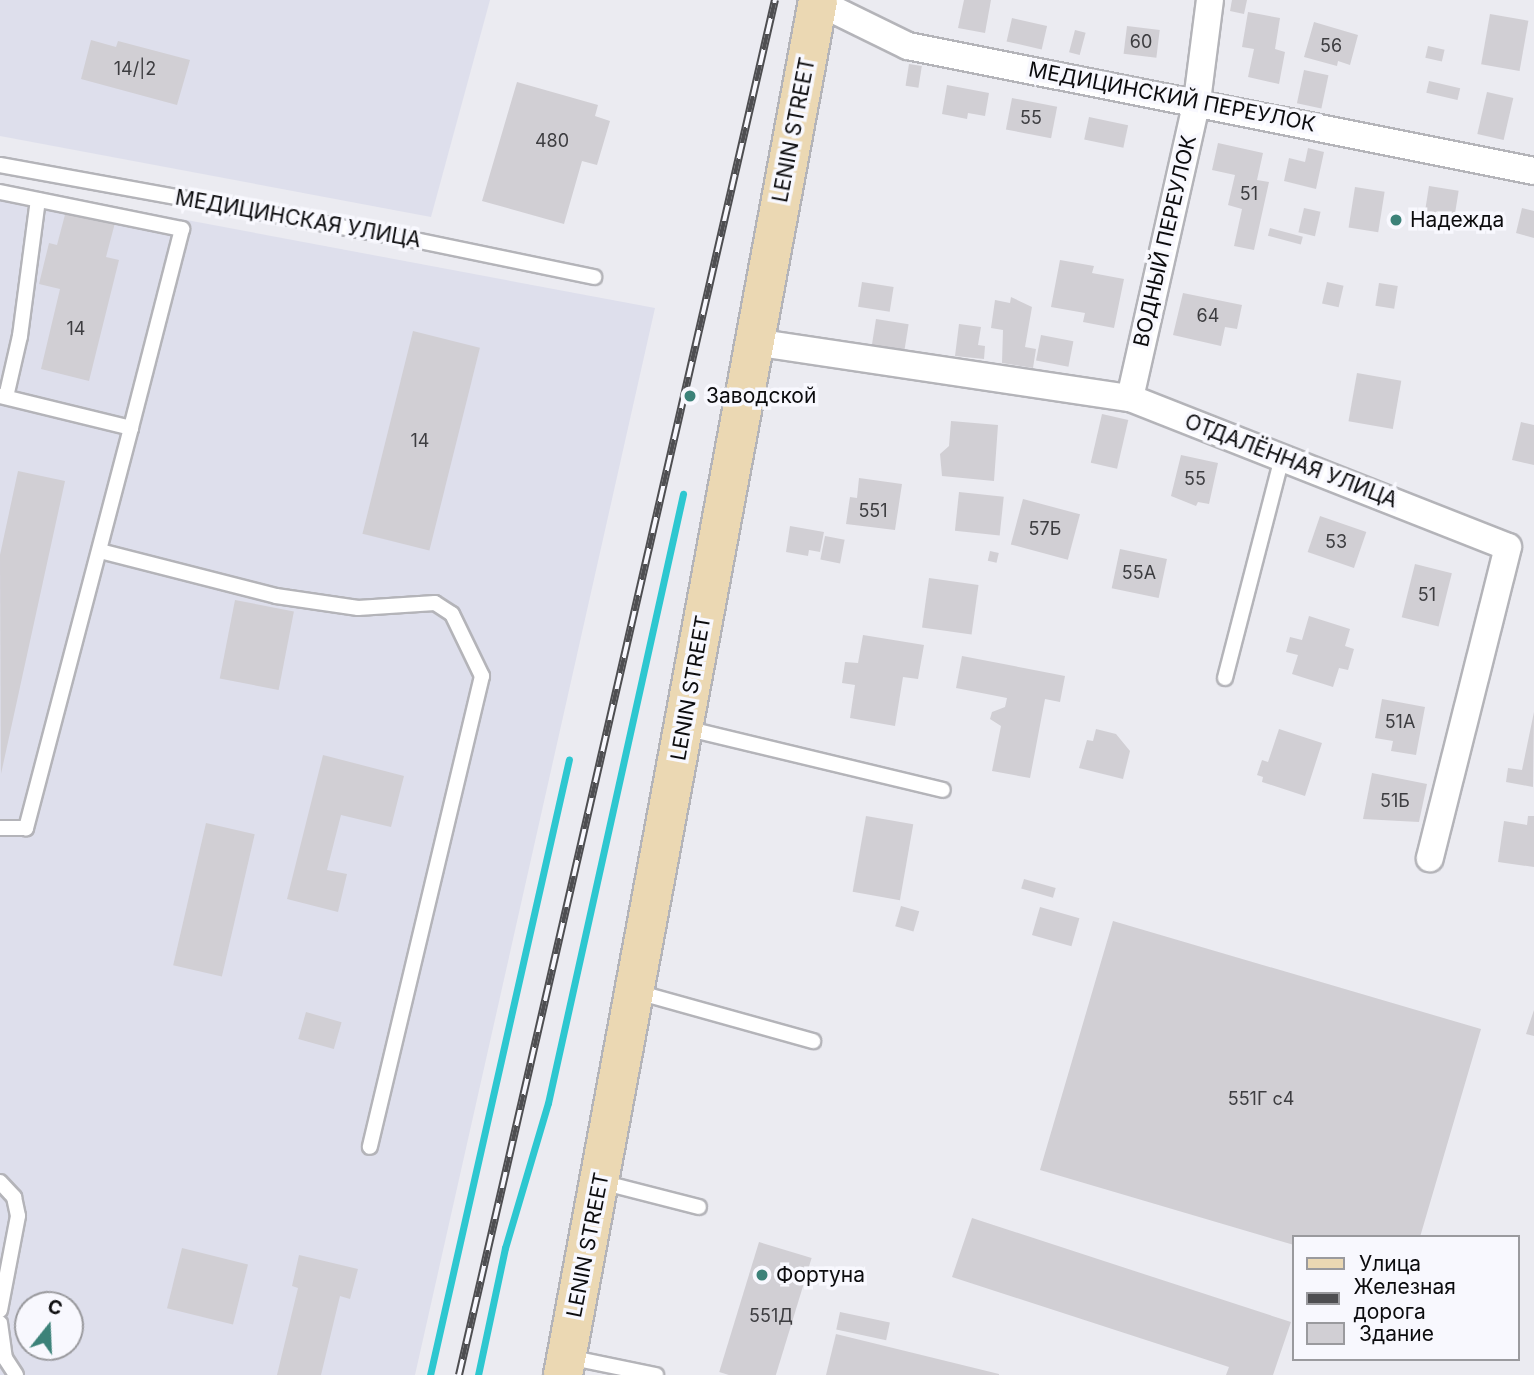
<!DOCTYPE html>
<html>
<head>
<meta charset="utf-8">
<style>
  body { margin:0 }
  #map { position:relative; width:1534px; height:1375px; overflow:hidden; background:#ebebf1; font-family:Inter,sans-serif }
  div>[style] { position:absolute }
  .built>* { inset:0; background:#dedfec }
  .stream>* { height:7px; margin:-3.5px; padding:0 3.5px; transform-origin:3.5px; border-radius:3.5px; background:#2dc7d0 }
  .building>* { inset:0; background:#d1cfd4; transform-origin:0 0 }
  .roads { filter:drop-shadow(2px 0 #b4b4b9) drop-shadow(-2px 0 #b4b4b9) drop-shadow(0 2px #b4b4b9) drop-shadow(0 -2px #b4b4b9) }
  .service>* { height:14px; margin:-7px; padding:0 7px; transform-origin:7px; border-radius:7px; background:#fff }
  .minor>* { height:26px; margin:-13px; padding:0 13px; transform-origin:13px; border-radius:13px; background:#fff }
  .secondary>* { height:38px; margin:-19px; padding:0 19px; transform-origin:19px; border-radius:19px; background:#ebd8b3 }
  .rail>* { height:8px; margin-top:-4px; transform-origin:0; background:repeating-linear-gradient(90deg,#f8f8fe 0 16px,#4e4e51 0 32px); box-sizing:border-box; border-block:2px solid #4e4e51 }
  .dots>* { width:19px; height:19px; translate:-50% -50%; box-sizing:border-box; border:4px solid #f8f8fe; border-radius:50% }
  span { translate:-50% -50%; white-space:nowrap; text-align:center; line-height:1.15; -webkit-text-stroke:7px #f8f8fe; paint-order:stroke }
  .number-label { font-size:18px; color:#3d3d40 }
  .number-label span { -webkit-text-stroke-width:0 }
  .street-label { font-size:21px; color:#0c0c0e }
  .poi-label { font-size:21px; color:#0c0c0e }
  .left { translate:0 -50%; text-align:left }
  .legend { position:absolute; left:1292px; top:1235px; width:228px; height:126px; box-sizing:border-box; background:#f8f8fe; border:2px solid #9a9a9e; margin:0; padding:9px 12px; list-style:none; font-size:21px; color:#0c0c0e }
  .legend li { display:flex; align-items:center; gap:14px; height:35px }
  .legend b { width:35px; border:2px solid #9a9a9e }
  .north { position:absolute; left:14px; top:1291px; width:70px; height:70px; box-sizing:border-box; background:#f8f8fe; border:2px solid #9a9a9e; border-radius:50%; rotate:18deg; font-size:19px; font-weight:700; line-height:28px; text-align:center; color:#0c0c0e }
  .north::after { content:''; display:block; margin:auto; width:24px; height:32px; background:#3c8279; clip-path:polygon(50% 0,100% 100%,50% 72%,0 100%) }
</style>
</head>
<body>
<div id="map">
  <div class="built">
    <i style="clip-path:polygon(0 0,490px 0,431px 217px,0 136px)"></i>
    <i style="clip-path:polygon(evenodd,0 185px,655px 308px,415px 1375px,0 1375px,0 185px,28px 1305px,70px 1305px,70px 1347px,28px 1347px,28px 1305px)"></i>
  </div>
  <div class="stream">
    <i style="left:430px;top:1375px;width:631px;rotate:-77.28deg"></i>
    <i style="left:478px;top:1375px;width:130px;rotate:-78deg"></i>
    <i style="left:505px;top:1248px;width:151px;rotate:-73.5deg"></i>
    <i style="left:548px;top:1103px;width:624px;rotate:-77.5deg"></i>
  </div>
  <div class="building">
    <i style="clip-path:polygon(964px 0,991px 0,985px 33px,958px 28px)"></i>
    <i style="clip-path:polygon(1232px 0,1247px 0,1244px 14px,1230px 11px)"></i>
    <i style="clip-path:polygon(1248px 12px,1280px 18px,1275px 49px,1285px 52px,1279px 84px,1248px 77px,1254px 49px,1242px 47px)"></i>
    <i style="left:1490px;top:14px;width:39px;height:51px;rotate:10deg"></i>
    <i style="left:1012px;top:18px;width:36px;height:24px;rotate:13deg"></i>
    <i style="clip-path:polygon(1314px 22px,1358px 35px,1350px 65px,1338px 61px,1337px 66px,1304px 57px)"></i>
    <i style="left:1127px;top:26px;width:33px;height:28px;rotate:7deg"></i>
    <i style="left:1075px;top:30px;width:11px;height:23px;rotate:15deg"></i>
    <i style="clip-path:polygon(91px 40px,116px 47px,118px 41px,190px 60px,177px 105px,81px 79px)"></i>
    <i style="left:1428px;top:46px;width:17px;height:12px;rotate:13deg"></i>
    <i style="left:909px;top:64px;width:13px;height:22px;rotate:9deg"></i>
    <i style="left:1304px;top:70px;width:25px;height:34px;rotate:12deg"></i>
    <i style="left:1429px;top:81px;width:32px;height:12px;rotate:13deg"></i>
    <i style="clip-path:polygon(517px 82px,598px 105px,595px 116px,610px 121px,597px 165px,582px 161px,564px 224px,482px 201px)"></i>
    <i style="clip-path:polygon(947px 85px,989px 93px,985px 116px,968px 113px,967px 119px,942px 114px)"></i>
    <i style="left:1487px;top:92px;width:27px;height:43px;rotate:13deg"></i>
    <i style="left:1012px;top:98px;width:46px;height:32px;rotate:11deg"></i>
    <i style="left:1089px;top:117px;width:40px;height:23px;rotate:12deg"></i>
    <i style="clip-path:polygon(1218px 143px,1263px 153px,1257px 180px,1269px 182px,1254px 250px,1234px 246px,1242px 209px,1228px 205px,1235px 175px,1212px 170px)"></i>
    <i style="clip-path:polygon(1308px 148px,1324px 152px,1316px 189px,1284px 181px,1289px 158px,1305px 162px)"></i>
    <i style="left:1429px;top:186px;width:30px;height:25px;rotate:9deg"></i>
    <i style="left:1355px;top:187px;width:30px;height:41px;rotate:9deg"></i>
    <i style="clip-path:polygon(67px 207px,116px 219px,106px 257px,119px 260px,89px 381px,41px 369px,60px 289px,39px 284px,49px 243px,57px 245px)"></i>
    <i style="left:1304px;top:208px;width:17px;height:25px;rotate:13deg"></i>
    <i style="clip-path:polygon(1522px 208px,1534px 211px,1534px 238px,1516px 233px)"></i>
    <i style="left:1270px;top:228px;width:34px;height:8px;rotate:15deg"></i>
    <i style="clip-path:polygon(1060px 260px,1094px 266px,1092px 273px,1124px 279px,1114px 328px,1083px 322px,1085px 313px,1051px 307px)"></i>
    <i style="left:862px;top:282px;width:32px;height:25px;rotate:9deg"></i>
    <i style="left:1327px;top:282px;width:17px;height:22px;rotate:13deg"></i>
    <i style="left:1379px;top:283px;width:19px;height:23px;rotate:9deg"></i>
    <i style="clip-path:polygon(1183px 293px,1242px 305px,1237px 329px,1225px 327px,1221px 346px,1173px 335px)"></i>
    <i style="clip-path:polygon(1011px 297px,1032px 307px,1025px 347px,1036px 349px,1033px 368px,1002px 363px,1003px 330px,991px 328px,995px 300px,1010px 303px)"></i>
    <i style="left:876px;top:319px;width:33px;height:26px;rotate:9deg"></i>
    <i style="clip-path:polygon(959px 324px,981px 327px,978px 345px,985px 346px,984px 359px,955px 356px)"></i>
    <i style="left:413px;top:331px;width:69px;height:209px;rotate:14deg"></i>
    <i style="left:1041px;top:335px;width:33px;height:26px;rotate:11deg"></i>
    <i style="left:1357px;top:373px;width:45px;height:49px;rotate:10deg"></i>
    <i style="left:1102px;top:414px;width:27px;height:50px;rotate:13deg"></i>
    <i style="clip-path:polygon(951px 421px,998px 425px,994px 481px,942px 476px,940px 454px,949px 446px)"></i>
    <i style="clip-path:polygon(1521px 422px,1534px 425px,1534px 465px,1512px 460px)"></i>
    <i style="clip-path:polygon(1181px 455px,1218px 463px,1209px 504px,1198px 502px,1196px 506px,1171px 496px)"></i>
    <i style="clip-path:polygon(18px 471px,65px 481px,1px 774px,0 555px)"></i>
    <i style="clip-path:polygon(859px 478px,902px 484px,895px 530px,846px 524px,850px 497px,857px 498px)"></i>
    <i style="left:959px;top:492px;width:45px;height:39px;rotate:6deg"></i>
    <i style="left:1023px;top:499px;width:59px;height:47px;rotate:15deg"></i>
    <i style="left:1320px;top:516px;width:49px;height:38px;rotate:19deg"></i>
    <i style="clip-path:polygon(790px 526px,824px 532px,820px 552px,809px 550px,808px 556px,786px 552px)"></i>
    <i style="left:825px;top:536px;width:20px;height:24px;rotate:11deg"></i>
    <i style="left:1120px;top:549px;width:48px;height:40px;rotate:12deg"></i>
    <i style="left:990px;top:551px;width:9px;height:10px;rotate:13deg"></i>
    <i style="left:1415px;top:564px;width:38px;height:55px;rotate:14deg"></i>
    <i style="left:929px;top:578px;width:50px;height:50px;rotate:8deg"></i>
    <i style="left:235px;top:600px;width:60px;height:80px;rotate:11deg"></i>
    <i style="clip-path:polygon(1309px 616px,1350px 629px,1345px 646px,1354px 649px,1348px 670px,1339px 668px,1333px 687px,1292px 674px,1298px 655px,1286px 652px,1290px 637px,1302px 640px)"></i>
    <i style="clip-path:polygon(863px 635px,924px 645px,918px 679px,903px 677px,895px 726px,850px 718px,855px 685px,842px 683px,845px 662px,858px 663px)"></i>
    <i style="clip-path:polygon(962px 656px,1065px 676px,1060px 702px,1045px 699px,1030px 778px,992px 771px,1001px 726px,990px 719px,992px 712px,1005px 707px,1007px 698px,956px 688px)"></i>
    <i style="clip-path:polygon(1382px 699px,1425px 707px,1416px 755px,1391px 751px,1393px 741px,1375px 738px)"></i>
    <i style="clip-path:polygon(1534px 712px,1533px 787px,1506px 782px,1508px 768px,1522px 770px)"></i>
    <i style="clip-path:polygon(1096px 729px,1116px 734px,1130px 751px,1123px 779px,1079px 768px,1087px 740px,1093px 741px)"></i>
    <i style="clip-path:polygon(1279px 729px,1322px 743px,1305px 796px,1262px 782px,1263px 777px,1257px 775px,1262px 760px,1268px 762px)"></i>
    <i style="clip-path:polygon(323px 755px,404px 776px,391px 827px,341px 815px,327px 870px,347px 874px,338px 912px,287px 899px)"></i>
    <i style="clip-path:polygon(1372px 773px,1427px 784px,1419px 822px,1363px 819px)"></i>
    <i style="left:866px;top:816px;width:48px;height:77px;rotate:10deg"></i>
    <i style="clip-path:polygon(1528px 816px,1534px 816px,1534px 867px,1498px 862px,1504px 821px,1527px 825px)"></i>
    <i style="left:206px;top:823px;width:50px;height:146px;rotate:13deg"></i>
    <i style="left:1024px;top:879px;width:33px;height:10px;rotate:16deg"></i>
    <i style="left:901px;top:906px;width:19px;height:21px;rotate:16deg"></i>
    <i style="left:1040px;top:907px;width:41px;height:29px;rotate:16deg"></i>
    <i style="clip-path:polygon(1113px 921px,1481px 1029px,1420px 1237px,1294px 1237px,1294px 1245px,1040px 1170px)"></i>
    <i style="clip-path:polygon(1534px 1010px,1534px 1036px,1526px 1034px)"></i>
    <i style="left:306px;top:1012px;width:37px;height:28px;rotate:16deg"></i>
    <i style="clip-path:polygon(972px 1218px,1291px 1322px,1273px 1375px,1226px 1375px,1229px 1367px,952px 1277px)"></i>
    <i style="left:759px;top:1242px;width:55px;height:136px;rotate:17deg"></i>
    <i style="left:182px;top:1248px;width:68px;height:62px;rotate:14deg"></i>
    <i style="clip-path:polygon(299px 1255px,358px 1269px,350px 1299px,340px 1296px,321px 1375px,277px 1375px,298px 1288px,292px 1286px)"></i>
    <i style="left:840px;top:1312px;width:51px;height:18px;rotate:12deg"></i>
    <i style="clip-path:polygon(836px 1334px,999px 1374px,999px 1375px,826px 1375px)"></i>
  </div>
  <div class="roads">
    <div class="service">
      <i style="left:0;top:165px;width:427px;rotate:10.3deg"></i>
      <i style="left:420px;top:241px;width:178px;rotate:11.7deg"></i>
      <i style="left:0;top:192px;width:186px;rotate:11.5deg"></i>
      <i style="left:182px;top:229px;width:205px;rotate:104.4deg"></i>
      <i style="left:0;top:396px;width:135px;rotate:13.7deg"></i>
      <i style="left:131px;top:428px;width:414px;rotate:104.7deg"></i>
      <i style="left:26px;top:828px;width:26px;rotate:180deg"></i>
      <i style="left:6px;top:397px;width:63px;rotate:-77.1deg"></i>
      <i style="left:20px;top:336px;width:137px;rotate:-82.5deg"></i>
      <i style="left:100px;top:551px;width:182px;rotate:14.3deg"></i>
      <i style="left:276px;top:596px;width:83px;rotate:8.3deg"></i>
      <i style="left:358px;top:608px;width:77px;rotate:-3.7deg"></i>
      <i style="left:435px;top:603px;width:20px;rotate:33deg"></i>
      <i style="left:452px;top:614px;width:69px;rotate:64.2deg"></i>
      <i style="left:482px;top:676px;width:484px;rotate:103.4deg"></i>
      <i style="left:1225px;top:678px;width:228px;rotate:-75.5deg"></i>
      <i style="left:685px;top:728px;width:265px;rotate:13.5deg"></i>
      <i style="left:637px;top:992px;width:183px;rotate:15.6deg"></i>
      <i style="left:0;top:1182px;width:21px;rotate:47deg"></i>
      <i style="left:14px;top:1197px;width:19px;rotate:78deg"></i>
      <i style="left:18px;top:1216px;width:96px;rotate:100.8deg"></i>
      <i style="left:601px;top:1182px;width:101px;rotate:14.3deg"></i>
      <i style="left:0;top:1323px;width:35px;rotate:82deg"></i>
      <i style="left:5px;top:1358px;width:20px;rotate:57deg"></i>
      <i style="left:568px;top:1357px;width:90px;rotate:11.6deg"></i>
    </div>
    <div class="minor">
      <i style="left:818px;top:2px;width:100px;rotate:26.1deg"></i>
      <i style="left:908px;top:46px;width:638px;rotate:11.29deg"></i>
      <i style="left:754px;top:342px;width:380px;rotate:8.5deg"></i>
      <i style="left:1130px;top:398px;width:406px;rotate:21.5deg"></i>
      <i style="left:1508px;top:547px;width:321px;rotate:104.1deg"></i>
      <i style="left:1130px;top:398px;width:304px;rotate:-77.3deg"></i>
      <i style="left:1197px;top:101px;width:102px;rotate:-82.7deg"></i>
    </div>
    <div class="secondary">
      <i style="left:563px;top:1375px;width:1398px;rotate:-79.49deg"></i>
    </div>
  </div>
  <div class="rail">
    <i style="left:459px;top:1375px;width:1411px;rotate:-77.06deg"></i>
  </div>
  <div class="dots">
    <i style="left:1396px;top:220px;background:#3c8279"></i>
    <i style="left:690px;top:396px;background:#3c8279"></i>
    <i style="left:762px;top:1275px;background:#3c8279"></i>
  </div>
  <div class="number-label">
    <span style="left:1141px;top:42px">60</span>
    <span style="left:1331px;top:46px">56</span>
    <span style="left:135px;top:69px">14/|2</span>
    <span style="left:1031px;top:118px">55</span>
    <span style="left:552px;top:141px">480</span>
    <span style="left:1249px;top:194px">51</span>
    <span style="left:1208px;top:316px">64</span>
    <span style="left:76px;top:329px">14</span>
    <span style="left:420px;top:441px">14</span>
    <span style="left:1195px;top:479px">55</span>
    <span style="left:873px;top:511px">551</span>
    <span style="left:1045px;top:529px">57Б</span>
    <span style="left:1336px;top:542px">53</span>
    <span style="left:1139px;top:573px">55А</span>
    <span style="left:1427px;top:595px">51</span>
    <span style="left:1400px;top:722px">51А</span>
    <span style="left:1395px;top:801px">51Б</span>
    <span style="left:1261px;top:1099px">551Г с4</span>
    <span style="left:771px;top:1316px">551Д</span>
  </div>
  <div class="street-label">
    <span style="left:1172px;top:97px;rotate:11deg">МЕДИЦИНСКИЙ ПЕРЕУЛОК</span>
    <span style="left:794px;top:130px;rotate:-79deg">LENIN STREET</span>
    <span style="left:298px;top:219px;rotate:10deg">МЕДИЦИНСКАЯ УЛИЦА</span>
    <span style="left:1165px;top:241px;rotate:-77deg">ВОДНЫЙ ПЕРЕУЛОК</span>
    <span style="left:1291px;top:461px;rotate:21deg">ОТДАЛЁННАЯ УЛИЦА</span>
    <span style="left:691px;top:688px;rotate:-80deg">LENIN STREET</span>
    <span style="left:588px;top:1245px;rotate:-79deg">LENIN STREET</span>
  </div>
  <div class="poi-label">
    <span class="left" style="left:1410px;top:220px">Надежда</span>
    <span class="left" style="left:706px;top:396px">Заводской</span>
    <span class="left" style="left:776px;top:1275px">Фортуна</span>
  </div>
  <ul class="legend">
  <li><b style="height:9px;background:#ebd8b3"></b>Улица</li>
  <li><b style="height:9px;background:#4e4e51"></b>Железная дорога</li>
  <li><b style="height:19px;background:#d1cfd4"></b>Здание</li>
  </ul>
  <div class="north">С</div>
</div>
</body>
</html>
